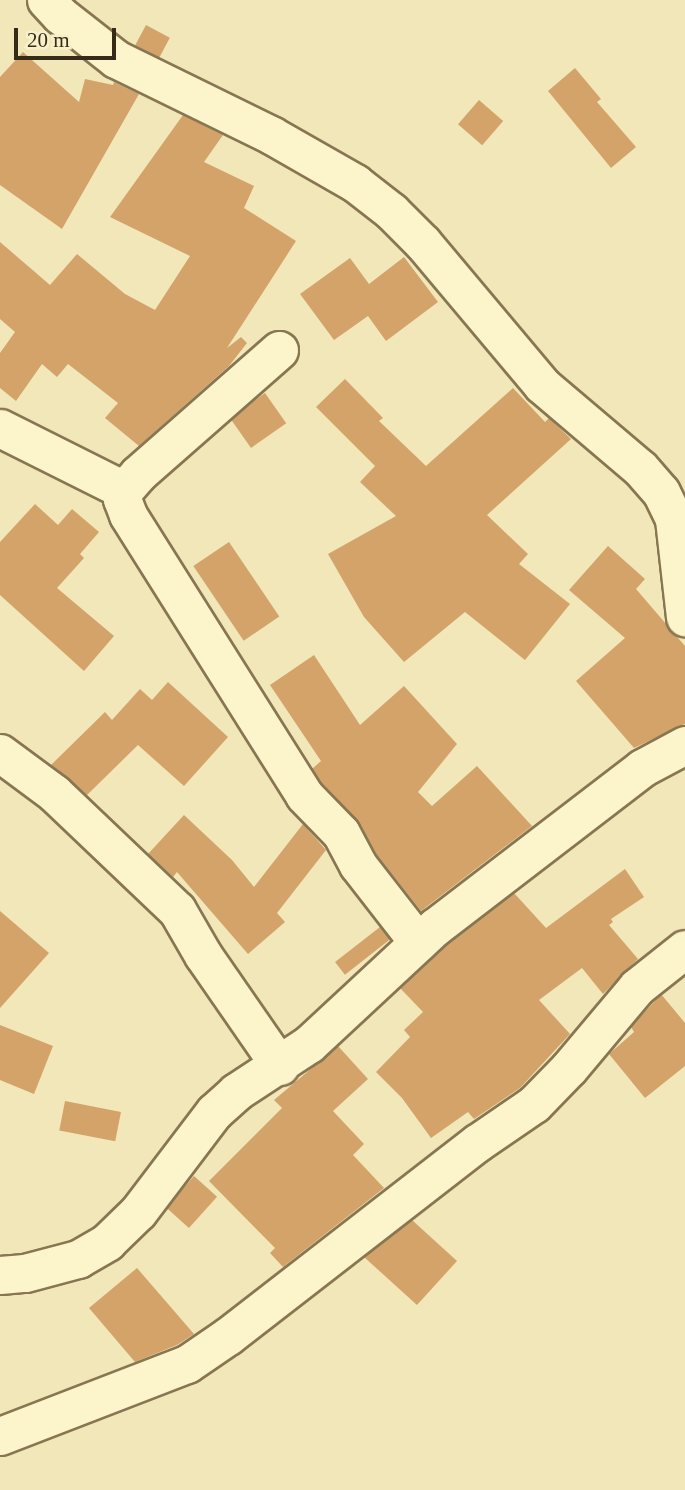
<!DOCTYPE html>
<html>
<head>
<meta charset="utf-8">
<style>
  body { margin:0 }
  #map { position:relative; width:685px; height:1490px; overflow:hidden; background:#f1e7b8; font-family:Georgia,serif }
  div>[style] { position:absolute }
  .building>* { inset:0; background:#d3a36a; transform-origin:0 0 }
  .roads { filter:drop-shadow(2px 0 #887652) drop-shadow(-2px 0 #887652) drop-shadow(0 2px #887652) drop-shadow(0 -2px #887652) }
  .street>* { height:37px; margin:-18.5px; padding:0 18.5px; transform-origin:18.5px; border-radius:18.5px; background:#fcf4cb }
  span { translate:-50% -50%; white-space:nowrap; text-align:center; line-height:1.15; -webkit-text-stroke:5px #f8f0c8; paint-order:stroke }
  .scale { position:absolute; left:14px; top:28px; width:102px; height:32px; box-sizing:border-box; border:4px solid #362a19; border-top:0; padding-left:9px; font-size:21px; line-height:24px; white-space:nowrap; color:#362a19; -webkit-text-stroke:5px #f8f0c8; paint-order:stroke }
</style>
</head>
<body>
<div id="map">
  <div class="building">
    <i style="left:146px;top:25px;width:27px;height:23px;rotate:28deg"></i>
    <i style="clip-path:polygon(23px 52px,79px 102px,85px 79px,113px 85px,114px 82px,139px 94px,62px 229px,0 185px,0 77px)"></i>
    <i style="clip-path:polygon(575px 68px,601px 99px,597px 102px,636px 147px,611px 168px,548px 91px)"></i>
    <i style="left:479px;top:100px;width:32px;height:32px;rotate:41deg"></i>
    <i style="clip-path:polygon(183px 115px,223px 135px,204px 162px,254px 186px,244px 208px,296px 241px,227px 348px,241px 337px,247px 343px,229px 366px,139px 446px,105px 418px,118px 403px,68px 364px,57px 377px,42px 364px,16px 401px,0 388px,0 353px,15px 332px,0 319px,0 242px,50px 285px,77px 254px,125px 294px,155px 310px,190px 256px,110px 217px)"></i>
    <i style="clip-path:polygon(404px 257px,438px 302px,386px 341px,368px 316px,334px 340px,300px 294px,350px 258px,369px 284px)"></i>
    <i style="clip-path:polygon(345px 379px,383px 418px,379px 421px,426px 466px,513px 388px,545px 422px,549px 418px,571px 439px,487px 515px,528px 554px,519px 564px,570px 604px,525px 660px,465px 612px,404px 662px,364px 617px,328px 554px,396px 516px,360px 482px,375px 466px,316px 407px)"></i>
    <i style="left:265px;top:393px;width:37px;height:43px;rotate:55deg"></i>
    <i style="clip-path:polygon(35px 504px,58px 525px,72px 509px,99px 532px,80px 554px,84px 558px,57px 588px,114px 636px,84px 671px,0 595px,0 542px)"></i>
    <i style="left:229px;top:542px;width:90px;height:43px;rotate:56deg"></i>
    <i style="clip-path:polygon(608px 546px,645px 579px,636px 589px,685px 646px,685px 724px,634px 748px,576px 681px,625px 638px,569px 590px)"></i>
    <i style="clip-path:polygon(314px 655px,360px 725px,404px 686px,457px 744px,418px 792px,432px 806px,477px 766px,532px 826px,421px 911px,376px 854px,356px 819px,321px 782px,312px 769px,321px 761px,270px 685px)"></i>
    <i style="clip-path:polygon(168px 682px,228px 737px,184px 786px,138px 745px,87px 795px,51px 765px,105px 712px,112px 720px,140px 689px,152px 700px)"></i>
    <i style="clip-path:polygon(184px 815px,232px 860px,254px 887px,303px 824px,326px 850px,277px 913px,285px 922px,248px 954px,177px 872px,173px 877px,148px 854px)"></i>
    <i style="clip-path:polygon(625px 869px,644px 897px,611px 919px,613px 922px,609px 925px,638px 959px,603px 994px,582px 968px,539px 1000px,570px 1034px,520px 1088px,474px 1119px,468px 1112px,431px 1138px,402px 1098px,376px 1072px,410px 1037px,404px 1030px,423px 1012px,400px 988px,449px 943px,514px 893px,546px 928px)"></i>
    <i style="clip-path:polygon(0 911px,49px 953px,0 1008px)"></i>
    <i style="left:380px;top:927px;width:16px;height:57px;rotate:52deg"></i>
    <i style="clip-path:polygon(661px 994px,685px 1023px,685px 1066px,645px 1098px,609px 1054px,634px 1032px,631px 1027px)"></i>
    <i style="clip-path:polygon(0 1025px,53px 1046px,34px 1094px,0 1080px)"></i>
    <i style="clip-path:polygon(338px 1046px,368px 1079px,333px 1111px,364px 1144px,353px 1155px,384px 1188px,283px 1267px,270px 1253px,275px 1248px,209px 1181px,282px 1108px,274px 1100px)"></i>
    <i style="left:65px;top:1101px;width:57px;height:30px;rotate:11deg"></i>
    <i style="left:194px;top:1176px;width:31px;height:42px;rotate:42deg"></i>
    <i style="clip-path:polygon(412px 1220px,457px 1261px,417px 1305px,364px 1257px)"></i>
    <i style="clip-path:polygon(137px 1268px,194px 1334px,177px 1345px,135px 1362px,89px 1308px)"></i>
  </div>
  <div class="roads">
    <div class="street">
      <i style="left:46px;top:0;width:21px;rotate:47deg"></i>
      <i style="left:60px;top:15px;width:71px;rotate:38.2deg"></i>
      <i style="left:116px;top:59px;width:173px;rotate:26.1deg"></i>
      <i style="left:271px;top:135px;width:97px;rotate:29.7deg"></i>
      <i style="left:355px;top:183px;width:46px;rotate:37.9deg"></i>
      <i style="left:391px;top:211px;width:45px;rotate:45deg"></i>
      <i style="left:423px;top:243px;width:185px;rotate:50deg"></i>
      <i style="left:542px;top:385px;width:128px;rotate:40.3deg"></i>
      <i style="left:640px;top:468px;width:32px;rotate:49deg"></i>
      <i style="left:661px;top:492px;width:30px;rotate:64deg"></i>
      <i style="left:674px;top:519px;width:99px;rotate:83.6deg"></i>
      <i style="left:279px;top:350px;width:188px;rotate:138.7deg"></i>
      <i style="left:138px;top:474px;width:21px;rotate:131deg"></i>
      <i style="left:124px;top:490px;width:9px;rotate:103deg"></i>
      <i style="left:122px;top:499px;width:17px;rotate:69deg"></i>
      <i style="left:128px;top:515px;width:331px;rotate:57.8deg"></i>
      <i style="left:304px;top:795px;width:53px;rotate:45.8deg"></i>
      <i style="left:341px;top:833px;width:36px;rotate:62deg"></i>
      <i style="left:358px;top:865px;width:98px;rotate:52.1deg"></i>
      <i style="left:0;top:428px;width:139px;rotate:26.6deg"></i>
      <i style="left:0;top:753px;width:67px;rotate:36.5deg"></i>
      <i style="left:54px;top:793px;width:170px;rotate:43.6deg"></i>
      <i style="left:177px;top:910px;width:52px;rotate:60deg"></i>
      <i style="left:203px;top:955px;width:135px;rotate:55.3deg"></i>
      <i style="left:0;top:1275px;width:25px;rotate:-5deg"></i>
      <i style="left:25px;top:1273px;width:55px;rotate:-14.8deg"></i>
      <i style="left:78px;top:1259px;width:34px;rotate:-30deg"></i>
      <i style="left:107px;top:1242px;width:43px;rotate:-44.1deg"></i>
      <i style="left:138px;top:1212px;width:126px;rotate:-52.8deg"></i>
      <i style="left:214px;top:1112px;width:30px;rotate:-42deg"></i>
      <i style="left:236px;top:1092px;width:87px;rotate:-33.3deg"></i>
      <i style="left:309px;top:1044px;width:172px;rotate:-42.9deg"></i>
      <i style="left:435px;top:927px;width:261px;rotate:-37.5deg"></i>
      <i style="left:642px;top:768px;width:49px;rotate:-28.1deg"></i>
      <i style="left:0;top:1436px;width:200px;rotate:-21.1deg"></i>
      <i style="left:187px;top:1364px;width:50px;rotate:-34.3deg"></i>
      <i style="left:228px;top:1336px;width:315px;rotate:-37.8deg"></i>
      <i style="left:477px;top:1143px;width:69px;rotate:-34.4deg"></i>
      <i style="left:534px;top:1104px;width:50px;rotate:-45.8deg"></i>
      <i style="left:569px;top:1068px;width:106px;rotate:-50deg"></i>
      <i style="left:637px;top:987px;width:61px;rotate:-38.4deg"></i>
    </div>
  </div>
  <div class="scale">20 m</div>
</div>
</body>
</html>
